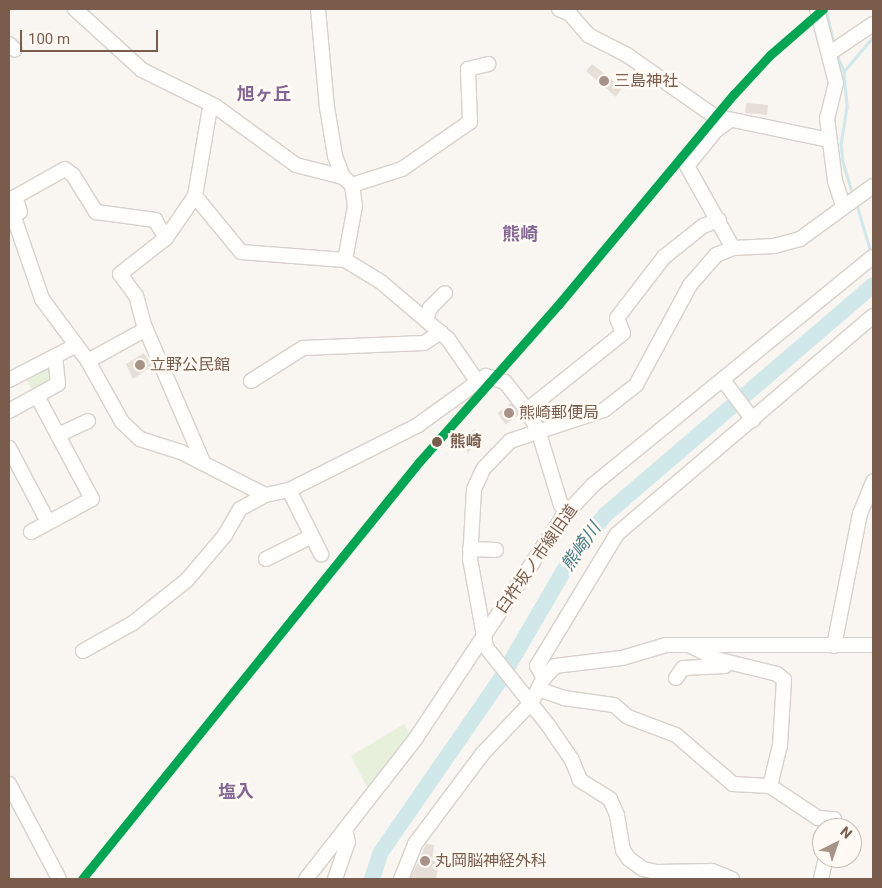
<!DOCTYPE html>
<html>
<head>
<meta charset="utf-8">
<style>
  body { margin:0 }
  #map { position:relative; width:882px; height:888px; overflow:hidden; background:#f9f5f0; font-family:Roboto,"Noto Sans JP",sans-serif }
  div>[style] { position:absolute }
  .green>* { inset:0; background:#e7f0db }
  .stream>* { height:2.5px; margin:-1.25px; padding:0 1.25px; transform-origin:1.25px; border-radius:1.25px; background:#d0e8ea }
  .river>* { height:16px; margin:-8px; padding:0 8px; transform-origin:8px; border-radius:8px; background:#d0e8ea }
  .building>* { inset:0; background:#e6ded7; transform-origin:0 0 }
  .roads { filter:drop-shadow(1px 0 #d7d1cb) drop-shadow(-1px 0 #d7d1cb) drop-shadow(0 1px #d7d1cb) drop-shadow(0 -1px #d7d1cb) }
  .minor>* { height:14px; margin:-7px; padding:0 7px; transform-origin:7px; border-radius:7px; background:#fefefd }
  .rail-1>* { height:9px; margin:-4.5px; padding:0 4.5px; transform-origin:4.5px; border-radius:4.5px; background:#00a651 }
  .dots>* { width:14px; height:14px; translate:-50% -50%; box-sizing:border-box; border:2px solid #fffaf3; border-radius:50% }
  span { translate:-50% -50%; white-space:nowrap; text-align:center; line-height:1.15; -webkit-text-stroke:5px #fffaf3; paint-order:stroke }
  .poi-label { font-size:16px; color:#7a5c4d }
  .left { translate:0 -50%; text-align:left }
  .stop-label { font-size:16px; color:#7a5c4d; font-weight:700 }
  .street-label { font-size:16px; color:#7a5c4d }
  .neighbourhood-label { font-size:18px; color:#846695; font-weight:700 }
  .water-label { font-size:18px; color:#437c86; font-style:italic }
  .frame { position:absolute; inset:0; border:10px solid #7a5c4d; pointer-events:none }
  .north { position:absolute; left:812px; top:818px; width:50px; height:50px; box-sizing:border-box; background:#fffaf3; border:1px solid #cabbb1; border-radius:50%; rotate:41deg; font-size:14px; font-weight:700; line-height:20px; text-align:center; color:#7a5c4d }
  .north::after { content:''; display:block; margin:auto; width:18px; height:22px; background:#a69286; clip-path:polygon(50% 0,100% 100%,50% 72%,0 100%) }
  .scale { position:absolute; left:20px; top:30px; width:138px; height:22px; box-sizing:border-box; border:2px solid #7a5c4d; border-top:0; padding-left:6px; font-size:15px; line-height:18px; white-space:nowrap; color:#7a5c4d; -webkit-text-stroke:4px #fffaf3; paint-order:stroke }
</style>
</head>
<body>
<div id="map">
  <div class="green">
    <i style="clip-path:polygon(48px 362px,55px 380px,34px 393px,23px 374px)"></i>
    <i style="clip-path:polygon(404px 724px,409px 734px,369px 791px,351px 756px)"></i>
  </div>
  <div class="stream">
    <i style="left:826px;top:9px;width:37px;rotate:77deg"></i>
    <i style="left:837px;top:55px;width:17px;rotate:66deg"></i>
    <i style="left:844px;top:71px;width:36px;rotate:85deg"></i>
    <i style="left:847px;top:107px;width:36px;rotate:99deg"></i>
    <i style="left:841px;top:143px;width:19px;rotate:84deg"></i>
    <i style="left:843px;top:162px;width:34px;rotate:73deg"></i>
    <i style="left:844px;top:71px;width:45px;rotate:-49.5deg"></i>
    <i style="left:857px;top:205px;width:49px;rotate:73.4deg"></i>
  </div>
  <div class="river">
    <i style="left:372px;top:879px;width:28px;rotate:-72deg"></i>
    <i style="left:381px;top:852px;width:209px;rotate:-55.3deg"></i>
    <i style="left:500px;top:680px;width:145px;rotate:-59.7deg"></i>
    <i style="left:573px;top:555px;width:51px;rotate:-51.3deg"></i>
    <i style="left:605px;top:515px;width:353px;rotate:-40.6deg"></i>
  </div>
  <div class="building">
    <i style="clip-path:polygon(592px 64px,622px 88px,616px 97px,586px 71px)"></i>
    <i style="left:746px;top:103px;width:22px;height:10px;rotate:5deg"></i>
    <i style="clip-path:polygon(144px 353px,152px 366px,133px 379px,126px 364px)"></i>
    <i style="left:511px;top:403px;width:14px;height:17px;rotate:54deg"></i>
    <i style="clip-path:polygon(474px 429px,482px 435px,468px 453px,462px 443px)"></i>
    <i style="clip-path:polygon(426px 844px,434px 845px,432px 860px,439px 861px,436px 879px,410px 879px)"></i>
  </div>
  <div class="roads">
    <div class="minor">
      <i style="left:75px;top:9px;width:91px;rotate:42.3deg"></i>
      <i style="left:142px;top:70px;width:81px;rotate:26.3deg"></i>
      <i style="left:215px;top:106px;width:100px;rotate:36.1deg"></i>
      <i style="left:296px;top:165px;width:49px;rotate:14.3deg"></i>
      <i style="left:343px;top:177px;width:12px;rotate:42deg"></i>
      <i style="left:352px;top:185px;width:21px;rotate:82deg"></i>
      <i style="left:355px;top:206px;width:55px;rotate:100.5deg"></i>
      <i style="left:318px;top:9px;width:98px;rotate:84.8deg"></i>
      <i style="left:327px;top:107px;width:50px;rotate:80.7deg"></i>
      <i style="left:335px;top:156px;width:22px;rotate:69deg"></i>
      <i style="left:559px;top:9px;width:12px;rotate:24deg"></i>
      <i style="left:570px;top:14px;width:28px;rotate:49deg"></i>
      <i style="left:588px;top:35px;width:44px;rotate:27.1deg"></i>
      <i style="left:627px;top:55px;width:106px;rotate:35deg"></i>
      <i style="left:714px;top:116px;width:117px;rotate:11.8deg"></i>
      <i style="left:817px;top:9px;width:76px;rotate:75.6deg"></i>
      <i style="left:836px;top:83px;width:36px;rotate:104deg"></i>
      <i style="left:827px;top:118px;width:64px;rotate:82.8deg"></i>
      <i style="left:835px;top:181px;width:25px;rotate:72deg"></i>
      <i style="left:9px;top:44px;width:8px;rotate:45deg"></i>
      <i style="left:830px;top:53px;width:52px;rotate:-34deg"></i>
      <i style="left:729px;top:121px;width:16px;rotate:145deg"></i>
      <i style="left:716px;top:130px;width:46px;rotate:128.9deg"></i>
      <i style="left:687px;top:166px;width:94px;rotate:60.7deg"></i>
      <i style="left:352px;top:185px;width:52px;rotate:-17.7deg"></i>
      <i style="left:402px;top:169px;width:83px;rotate:-34.7deg"></i>
      <i style="left:470px;top:122px;width:53px;rotate:-92.2deg"></i>
      <i style="left:468px;top:69px;width:21px;rotate:-14deg"></i>
      <i style="left:195px;top:196px;width:72px;rotate:50.6deg"></i>
      <i style="left:241px;top:252px;width:104px;rotate:4.4deg"></i>
      <i style="left:345px;top:260px;width:42px;rotate:31.4deg"></i>
      <i style="left:381px;top:282px;width:88px;rotate:40.4deg"></i>
      <i style="left:448px;top:339px;width:51px;rotate:55.4deg"></i>
      <i style="left:9px;top:203px;width:102px;rotate:71deg"></i>
      <i style="left:42px;top:299px;width:77px;rotate:53.4deg"></i>
      <i style="left:88px;top:361px;width:70px;rotate:60.9deg"></i>
      <i style="left:122px;top:422px;width:25px;rotate:43deg"></i>
      <i style="left:140px;top:439px;width:43px;rotate:17.6deg"></i>
      <i style="left:181px;top:452px;width:94px;rotate:27.1deg"></i>
      <i style="left:20px;top:212px;width:16px;rotate:-108deg"></i>
      <i style="left:15px;top:197px;width:57px;rotate:-29.2deg"></i>
      <i style="left:65px;top:169px;width:10px;rotate:37deg"></i>
      <i style="left:73px;top:175px;width:44px;rotate:58.1deg"></i>
      <i style="left:96px;top:212px;width:60px;rotate:7.7deg"></i>
      <i style="left:155px;top:220px;width:21px;rotate:59deg"></i>
      <i style="left:426px;top:319px;width:12px;rotate:-70deg"></i>
      <i style="left:430px;top:308px;width:21px;rotate:-45deg"></i>
      <i style="left:88px;top:361px;width:66px;rotate:-28.9deg"></i>
      <i style="left:9px;top:380px;width:74px;rotate:-27.3deg"></i>
      <i style="left:723px;top:380px;width:50px;rotate:53.1deg"></i>
      <i style="left:251px;top:381px;width:62px;rotate:-32.4deg"></i>
      <i style="left:303px;top:348px;width:121px;rotate:-2.4deg"></i>
      <i style="left:424px;top:343px;width:20px;rotate:-33deg"></i>
      <i style="left:527px;top:410px;width:123px;rotate:-38.7deg"></i>
      <i style="left:623px;top:333px;width:16px;rotate:-112deg"></i>
      <i style="left:617px;top:318px;width:77px;rotate:-52.4deg"></i>
      <i style="left:664px;top:257px;width:50px;rotate:-38.5deg"></i>
      <i style="left:703px;top:226px;width:17px;rotate:-21deg"></i>
      <i style="left:9px;top:411px;width:56px;rotate:-28.9deg"></i>
      <i style="left:58px;top:384px;width:27px;rotate:-96deg"></i>
      <i style="left:58px;top:435px;width:33px;rotate:-25deg"></i>
      <i style="left:9px;top:448px;width:84px;rotate:62.2deg"></i>
      <i style="left:203px;top:462px;width:149px;rotate:-113.3deg"></i>
      <i style="left:144px;top:325px;width:30px;rotate:-105deg"></i>
      <i style="left:136px;top:296px;width:27px;rotate:-126deg"></i>
      <i style="left:120px;top:274px;width:58px;rotate:-38deg"></i>
      <i style="left:166px;top:238px;width:51px;rotate:-55.4deg"></i>
      <i style="left:195px;top:196px;width:84px;rotate:-80.4deg"></i>
      <i style="left:209px;top:113px;width:9px;rotate:-49deg"></i>
      <i style="left:289px;top:490px;width:72px;rotate:63.4deg"></i>
      <i style="left:31px;top:532px;width:69px;rotate:-28.4deg"></i>
      <i style="left:92px;top:499px;width:117px;rotate:-118.1deg"></i>
      <i style="left:470px;top:549px;width:26px;rotate:2deg"></i>
      <i style="left:266px;top:559px;width:51px;rotate:-26.6deg"></i>
      <i style="left:691px;top:646px;width:28px;rotate:27deg"></i>
      <i style="left:716px;top:659px;width:63px;rotate:13.8deg"></i>
      <i style="left:777px;top:674px;width:9px;rotate:41deg"></i>
      <i style="left:784px;top:680px;width:65px;rotate:93.5deg"></i>
      <i style="left:780px;top:745px;width:42px;rotate:103.7deg"></i>
      <i style="left:834px;top:646px;width:135px;rotate:-78.9deg"></i>
      <i style="left:860px;top:514px;width:35px;rotate:-68deg"></i>
      <i style="left:83px;top:651px;width:57px;rotate:-29.2deg"></i>
      <i style="left:133px;top:623px;width:69px;rotate:-38.5deg"></i>
      <i style="left:187px;top:580px;width:59px;rotate:-49.8deg"></i>
      <i style="left:225px;top:535px;width:30px;rotate:-60deg"></i>
      <i style="left:240px;top:509px;width:29px;rotate:-29deg"></i>
      <i style="left:265px;top:495px;width:25px;rotate:-12deg"></i>
      <i style="left:289px;top:490px;width:144px;rotate:-26.7deg"></i>
      <i style="left:418px;top:425px;width:84px;rotate:-35.8deg"></i>
      <i style="left:486px;top:376px;width:20px;rotate:18deg"></i>
      <i style="left:505px;top:382px;width:36px;rotate:52deg"></i>
      <i style="left:527px;top:410px;width:23px;rotate:61deg"></i>
      <i style="left:538px;top:430px;width:78px;rotate:73deg"></i>
      <i style="left:561px;top:505px;width:10px;rotate:45deg"></i>
      <i style="left:544px;top:678px;width:14px;rotate:-120deg"></i>
      <i style="left:537px;top:666px;width:154px;rotate:-58.8deg"></i>
      <i style="left:617px;top:534px;width:336px;rotate:-40.4deg"></i>
      <i style="left:676px;top:678px;width:12px;rotate:-55deg"></i>
      <i style="left:683px;top:668px;width:42px;rotate:-2.7deg"></i>
      <i style="left:538px;top:689px;width:28px;rotate:19deg"></i>
      <i style="left:564px;top:698px;width:50px;rotate:8deg"></i>
      <i style="left:614px;top:705px;width:18px;rotate:41deg"></i>
      <i style="left:628px;top:717px;width:51px;rotate:20.6deg"></i>
      <i style="left:676px;top:735px;width:75px;rotate:40.7deg"></i>
      <i style="left:733px;top:784px;width:37px;rotate:3deg"></i>
      <i style="left:770px;top:786px;width:58px;rotate:33.7deg"></i>
      <i style="left:818px;top:818px;width:16px;rotate:4deg"></i>
      <i style="left:834px;top:819px;width:9px;rotate:77deg"></i>
      <i style="left:9px;top:784px;width:107px;rotate:62.2deg"></i>
      <i style="left:306px;top:879px;width:179px;rotate:-52deg"></i>
      <i style="left:416px;top:738px;width:264px;rotate:-56.4deg"></i>
      <i style="left:562px;top:518px;width:45px;rotate:-46.8deg"></i>
      <i style="left:593px;top:485px;width:361px;rotate:-39.2deg"></i>
      <i style="left:335px;top:879px;width:39px;rotate:-71deg"></i>
      <i style="left:348px;top:842px;width:13px;rotate:-103deg"></i>
      <i style="left:401px;top:879px;width:38px;rotate:-68deg"></i>
      <i style="left:415px;top:844px;width:114px;rotate:-53.2deg"></i>
      <i style="left:483px;top:753px;width:69px;rotate:-46.2deg"></i>
      <i style="left:531px;top:703px;width:28px;rotate:-63deg"></i>
      <i style="left:544px;top:678px;width:16px;rotate:-47deg"></i>
      <i style="left:555px;top:666px;width:67px;rotate:-6.8deg"></i>
      <i style="left:622px;top:658px;width:46px;rotate:-16.5deg"></i>
      <i style="left:666px;top:645px;width:207px"></i>
      <i style="left:732px;top:879px;width:22px;rotate:-158deg"></i>
      <i style="left:712px;top:871px;width:55px;rotate:179deg"></i>
      <i style="left:657px;top:872px;width:14px;rotate:-168deg"></i>
      <i style="left:643px;top:869px;width:17px;rotate:-144deg"></i>
      <i style="left:629px;top:859px;width:11px;rotate:-124deg"></i>
      <i style="left:623px;top:850px;width:36px;rotate:-100deg"></i>
      <i style="left:617px;top:815px;width:17px;rotate:-114deg"></i>
      <i style="left:610px;top:799px;width:36px;rotate:-148deg"></i>
      <i style="left:580px;top:780px;width:22px;rotate:-112deg"></i>
      <i style="left:572px;top:760px;width:42px;rotate:-124.4deg"></i>
      <i style="left:548px;top:725px;width:100px;rotate:-128.5deg"></i>
      <i style="left:486px;top:647px;width:89px;rotate:-100.3deg"></i>
      <i style="left:470px;top:559px;width:70px;rotate:-86.7deg"></i>
      <i style="left:474px;top:489px;width:23px;rotate:-65deg"></i>
      <i style="left:484px;top:468px;width:37px;rotate:-46deg"></i>
      <i style="left:510px;top:441px;width:99px;rotate:-18.3deg"></i>
      <i style="left:604px;top:410px;width:41px;rotate:-38deg"></i>
      <i style="left:636px;top:385px;width:114px;rotate:-61.6deg"></i>
      <i style="left:690px;top:285px;width:40px;rotate:-49deg"></i>
      <i style="left:716px;top:255px;width:18px;rotate:-22deg"></i>
      <i style="left:733px;top:248px;width:41px;rotate:-2.8deg"></i>
      <i style="left:774px;top:246px;width:27px;rotate:-15deg"></i>
      <i style="left:800px;top:239px;width:90px;rotate:-36deg"></i>
      <i style="left:821px;top:879px;width:22px;rotate:-77deg"></i>
    </div>
  </div>
  <div class="rail-1">
    <i style="left:82px;top:879px;width:536px;rotate:-51.06deg"></i>
    <i style="left:419px;top:462px;width:210px;rotate:-48.5deg"></i>
    <i style="left:558px;top:305px;width:275px;rotate:-50.2deg"></i>
    <i style="left:734px;top:94px;width:53px;rotate:-47.3deg"></i>
    <i style="left:770px;top:55px;width:70px;rotate:-41deg"></i>
  </div>
  <div class="dots">
    <i style="left:604px;top:81px;background:#a69286"></i>
    <i style="left:140px;top:365px;background:#a69286"></i>
    <i style="left:509px;top:413px;background:#a69286"></i>
    <i style="left:437px;top:442px;background:#7a5c4d"></i>
    <i style="left:425px;top:861px;background:#a69286"></i>
  </div>
  <div class="poi-label">
    <span class="left" style="left:614px;top:81px">三島神社</span>
    <span class="left" style="left:150px;top:365px">立野公民館</span>
    <span class="left" style="left:519px;top:413px">熊崎郵便局</span>
    <span class="left" style="left:435px;top:861px">丸岡脳神経外科</span>
  </div>
  <div class="stop-label">
    <span class="left" style="left:450px;top:442px">熊崎</span>
  </div>
  <div class="street-label">
    <span style="left:537px;top:559px;rotate:-55deg">臼杵坂ノ市線旧道</span>
  </div>
  <div class="neighbourhood-label">
    <span style="left:264px;top:94px">旭ヶ丘</span>
    <span style="left:520px;top:234px">熊崎</span>
    <span style="left:236px;top:792px">塩入</span>
  </div>
  <div class="water-label">
    <span style="left:581px;top:547px;rotate:-55deg">熊崎川</span>
  </div>
  <div class="frame"></div>
  <div class="north">N</div>
  <div class="scale">100 m</div>
</div>
</body>
</html>
